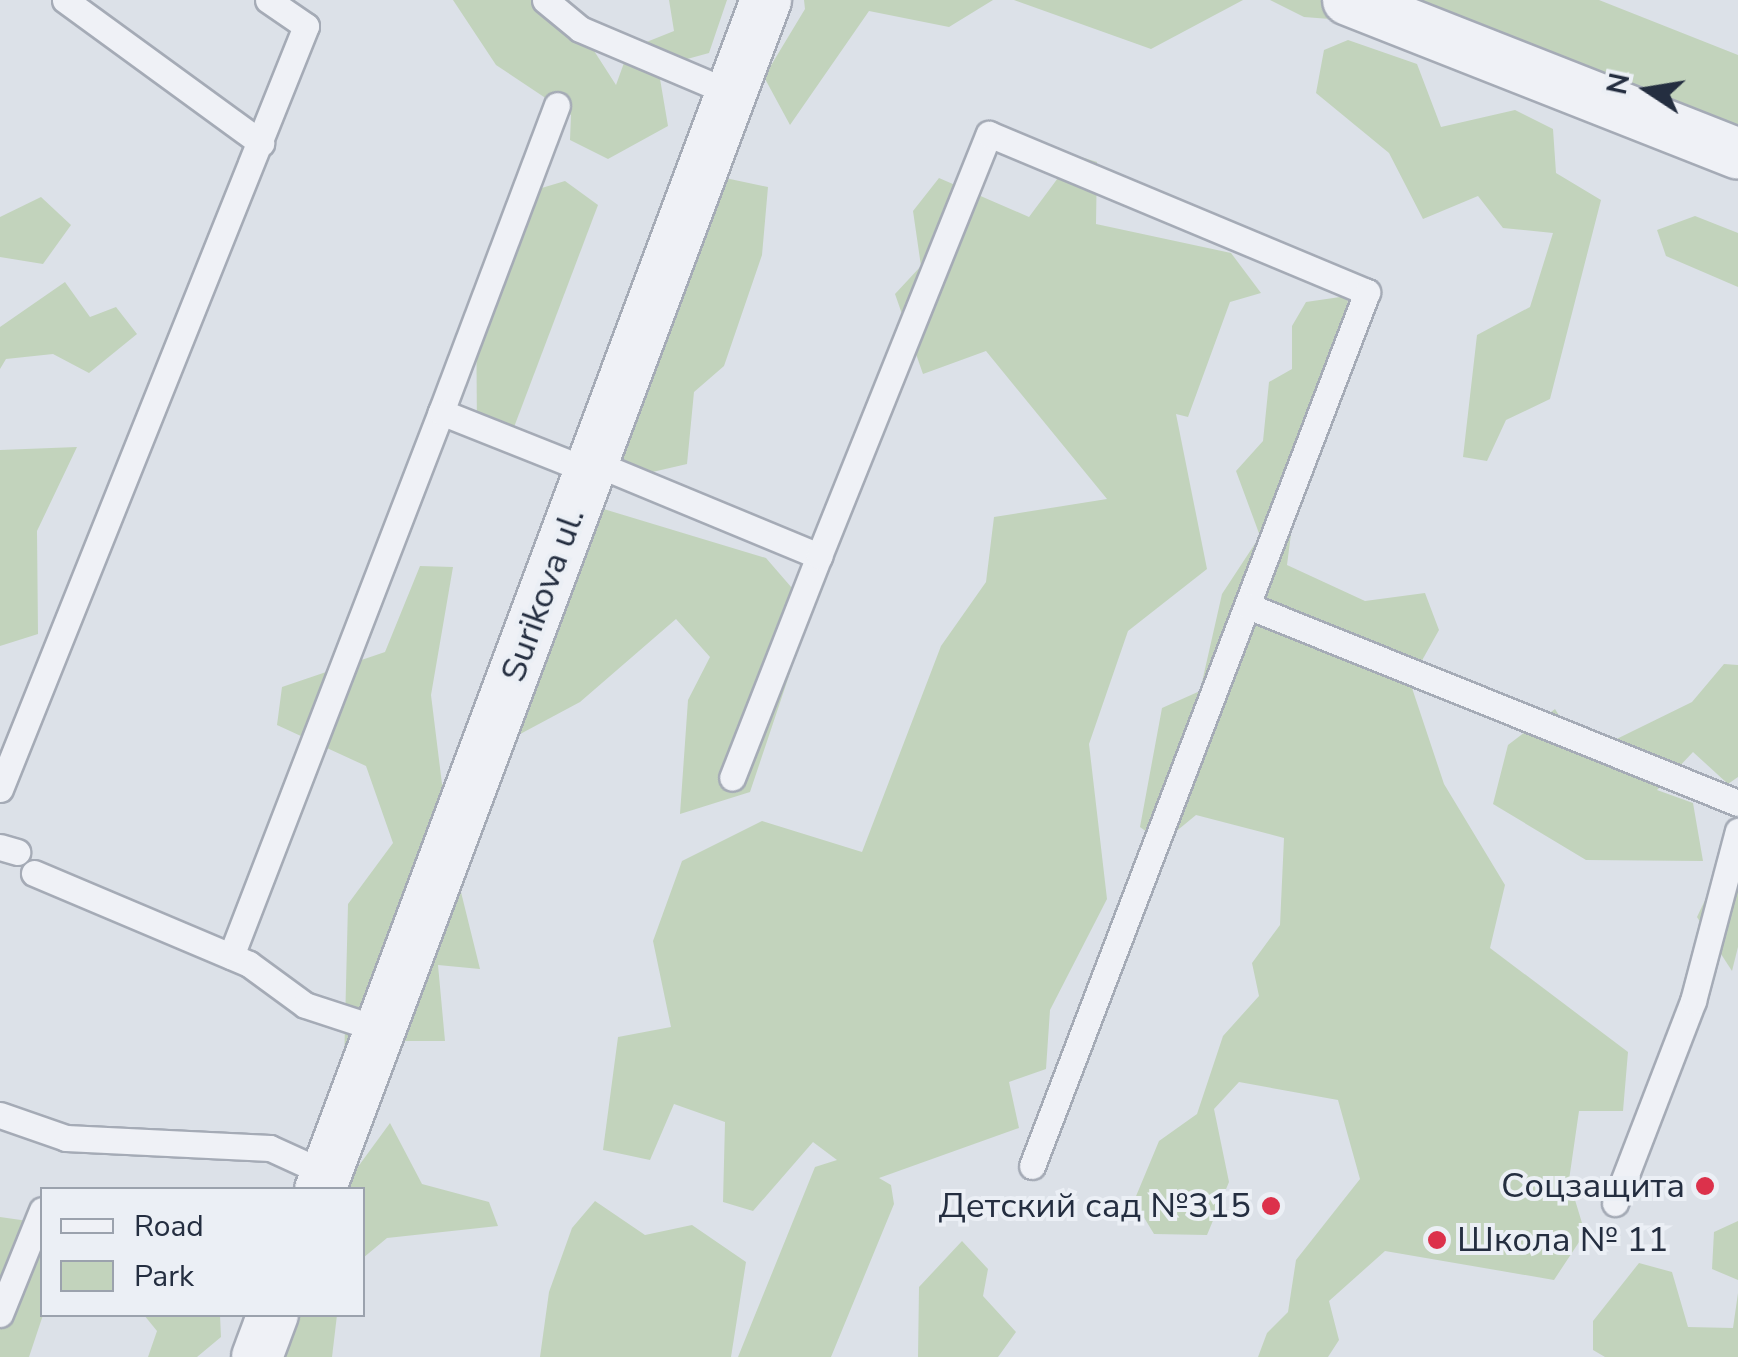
<!DOCTYPE html>
<html>
<head>
<meta charset="utf-8">
<style>
  body { margin:0 }
  #map { position:relative; width:1738px; height:1357px; overflow:hidden; background:#dce1e8; font-family:"Nunito Sans",sans-serif }
  div>[style] { position:absolute }
  .green>* { inset:0; background:#c2d3bc }
  .roads { filter:drop-shadow(2px 0 #a5abb6) drop-shadow(-2px 0 #a5abb6) drop-shadow(0 2px #a5abb6) drop-shadow(0 -2px #a5abb6) }
  .service>* { height:25px; margin:-12.5px; padding:0 12.5px; transform-origin:12.5px; border-radius:12.5px; background:#eff1f6 }
  .minor>* { height:50px; margin:-25px; padding:0 25px; transform-origin:25px; border-radius:25px; background:#eff1f6 }
  .dots>* { width:28px; height:28px; translate:-50% -50%; box-sizing:border-box; border:5px solid #ebeff5; border-radius:50% }
  span { translate:-50% -50%; white-space:nowrap; text-align:center; line-height:1.15; -webkit-text-stroke:8px #ebeff5; paint-order:stroke }
  .street-label { font-size:35px; color:#242e40 }
  .poi-label { font-size:35px; color:#242e40 }
  .right { translate:-100% -50%; text-align:right }
  .left { translate:0 -50%; text-align:left }
  .legend { position:absolute; left:40px; top:1187px; width:325px; height:130px; box-sizing:border-box; background:#ebeff5; border:2px solid #9ba2ad; margin:0; padding:12px 18px; list-style:none; font-size:30px; color:#242e40 }
  .legend li { display:flex; align-items:center; gap:20px; height:50px }
  .legend b { width:50px; border:2px solid #9ba2ad }
  .north { position:absolute; left:1598px; top:40px; width:100px; height:100px; -webkit-text-stroke:8px #ebeff5; paint-order:stroke; rotate:282deg; font-size:28px; font-weight:700; line-height:40px; text-align:center; color:#242e40 }
  .north::after { content:''; display:block; margin:auto; width:35px; height:45px; background:#242e40; clip-path:polygon(50% 0,100% 100%,50% 72%,0 100%) }
</style>
</head>
<body>
<div id="map">
  <div class="green">
    <i style="clip-path:polygon(453px 0,541px 0,541px 17px,571px 15px,616px 85px,629px 49px,674px 31px,669px 0,727px 0,709px 53px,658px 67px,668px 126px,608px 159px,570px 140px,571px 115px,496px 65px)"></i>
    <i style="clip-path:polygon(804px 0,993px 0,949px 27px,869px 11px,790px 125px,764px 77px,805px 9px)"></i>
    <i style="clip-path:polygon(1014px 0,1243px 0,1151px 49px)"></i>
    <i style="clip-path:polygon(1270px 0,1599px 0,1738px 55px,1738px 146px,1356px 21px,1304px 17px)"></i>
    <i style="clip-path:polygon(1348px 40px,1417px 64px,1441px 127px,1515px 110px,1553px 129px,1556px 173px,1601px 200px,1550px 399px,1506px 420px,1487px 461px,1463px 457px,1477px 335px,1530px 307px,1553px 233px,1503px 228px,1478px 196px,1423px 219px,1389px 153px,1316px 93px,1324px 50px)"></i>
    <i style="clip-path:polygon(1075px 155px,1097px 162px,1096px 224px,1231px 253px,1261px 293px,1230px 302px,1188px 417px,1176px 414px,1207px 569px,1128px 631px,1089px 744px,1107px 899px,1050px 1010px,1046px 1069px,1009px 1082px,1019px 1128px,879px 1178px,891px 1185px,894px 1204px,831px 1357px,738px 1357px,815px 1167px,837px 1160px,813px 1142px,753px 1211px,723px 1202px,725px 1122px,674px 1104px,650px 1160px,603px 1150px,618px 1037px,671px 1027px,653px 941px,682px 861px,762px 821px,862px 852px,941px 646px,986px 582px,994px 517px,1107px 499px,986px 351px,923px 374px,895px 294px,921px 266px,913px 211px,939px 178px,1029px 217px)"></i>
    <i style="clip-path:polygon(683px 169px,768px 187px,762px 255px,724px 366px,694px 392px,687px 464px,605px 483px)"></i>
    <i style="clip-path:polygon(565px 181px,598px 205px,508px 443px,477px 435px,476px 286px,515px 196px)"></i>
    <i style="clip-path:polygon(41px 197px,71px 225px,43px 264px,0 257px,0 217px)"></i>
    <i style="clip-path:polygon(1695px 216px,1738px 233px,1738px 287px,1666px 256px,1657px 230px)"></i>
    <i style="clip-path:polygon(65px 282px,90px 317px,116px 307px,137px 334px,89px 373px,53px 354px,6px 359px,0 369px,0 327px)"></i>
    <i style="clip-path:polygon(1347px 296px,1355px 357px,1305px 425px,1287px 565px,1365px 601px,1425px 593px,1439px 630px,1410px 682px,1444px 784px,1505px 885px,1490px 948px,1628px 1052px,1623px 1111px,1579px 1111px,1569px 1180px,1585px 1233px,1554px 1280px,1385px 1251px,1329px 1301px,1339px 1340px,1328px 1357px,1258px 1357px,1267px 1333px,1288px 1312px,1296px 1260px,1360px 1179px,1338px 1100px,1239px 1082px,1214px 1109px,1229px 1182px,1207px 1235px,1154px 1234px,1134px 1201px,1159px 1141px,1197px 1114px,1223px 1036px,1259px 996px,1252px 963px,1280px 925px,1284px 838px,1196px 815px,1162px 843px,1140px 827px,1162px 708px,1200px 691px,1222px 594px,1260px 536px,1236px 471px,1263px 441px,1269px 382px,1292px 369px,1292px 326px,1306px 302px)"></i>
    <i style="clip-path:polygon(77px 447px,37px 531px,38px 634px,0 646px,0 450px)"></i>
    <i style="clip-path:polygon(597px 507px,766px 558px,811px 610px,750px 792px,680px 814px,688px 700px,710px 657px,676px 619px,580px 702px,509px 740px,481px 685px,536px 589px)"></i>
    <i style="clip-path:polygon(420px 566px,453px 567px,431px 695px,442px 784px,495px 802px,459px 884px,480px 969px,438px 965px,445px 1041px,402px 1041px,344px 1066px,348px 904px,393px 843px,366px 766px,277px 725px,282px 687px,385px 652px)"></i>
    <i style="clip-path:polygon(1724px 664px,1738px 665px,1738px 777px,1728px 784px,1693px 752px,1657px 790px,1693px 803px,1703px 861px,1586px 860px,1493px 804px,1508px 745px,1555px 709px,1584px 755px,1692px 702px)"></i>
    <i style="clip-path:polygon(1738px 831px,1738px 947px,1732px 971px,1697px 917px)"></i>
    <i style="clip-path:polygon(390px 1123px,422px 1184px,489px 1202px,498px 1226px,387px 1238px,363px 1258px,362px 1190px,341px 1190px)"></i>
    <i style="clip-path:polygon(595px 1201px,645px 1235px,692px 1225px,746px 1262px,731px 1357px,540px 1357px,549px 1292px,572px 1228px)"></i>
    <i style="clip-path:polygon(0 1217px,42px 1223px,43px 1315px,29px 1357px,0 1357px)"></i>
    <i style="clip-path:polygon(1738px 1221px,1738px 1280px,1712px 1269px,1714px 1232px)"></i>
    <i style="clip-path:polygon(962px 1241px,988px 1269px,983px 1296px,1016px 1332px,998px 1357px,918px 1357px,919px 1287px)"></i>
    <i style="clip-path:polygon(1639px 1263px,1672px 1272px,1688px 1327px,1733px 1328px,1738px 1293px,1738px 1357px,1605px 1357px,1593px 1350px,1593px 1321px)"></i>
    <i style="clip-path:polygon(144px 1315px,220px 1315px,221px 1337px,197px 1357px,148px 1357px,157px 1331px)"></i>
    <i style="clip-path:polygon(282px 1315px,337px 1315px,332px 1357px,278px 1357px)"></i>
  </div>
  <div class="roads">
    <div class="service">
      <i style="left:65px;top:0;width:243px;rotate:36.1deg"></i>
      <i style="left:545px;top:0;width:45px;rotate:39.6deg"></i>
      <i style="left:580px;top:29px;width:164px;rotate:23deg"></i>
      <i style="left:441px;top:412px;width:328px;rotate:-69.3deg"></i>
      <i style="left:592px;top:462px;width:246px;rotate:22.5deg"></i>
      <i style="left:819px;top:556px;width:238px;rotate:111.4deg"></i>
      <i style="left:819px;top:556px;width:455px;rotate:-68.1deg"></i>
      <i style="left:989px;top:134px;width:410px;rotate:22.7deg"></i>
      <i style="left:1367px;top:292px;width:936px;rotate:110.97deg"></i>
      <i style="left:1248px;top:606px;width:528px;rotate:21.9deg"></i>
      <i style="left:0;top:789px;width:822px;rotate:-68.15deg"></i>
      <i style="left:306px;top:26px;width:46px;rotate:-145.6deg"></i>
      <i style="left:0;top:847px;width:18px;rotate:16deg"></i>
      <i style="left:34px;top:873px;width:233px;rotate:22.9deg"></i>
      <i style="left:249px;top:964px;width:69px;rotate:36.2deg"></i>
      <i style="left:305px;top:1005px;width:80px;rotate:18.2deg"></i>
      <i style="left:231px;top:956px;width:583px;rotate:-68.89deg"></i>
      <i style="left:441px;top:412px;width:159px;rotate:21.7deg"></i>
      <i style="left:0;top:1115px;width:70px;rotate:19.2deg"></i>
      <i style="left:66px;top:1138px;width:204px;rotate:2.8deg"></i>
      <i style="left:270px;top:1148px;width:63px;rotate:24.5deg"></i>
      <i style="left:1615px;top:1203px;width:217px;rotate:-68.9deg"></i>
      <i style="left:1693px;top:1001px;width:176px;rotate:-75.2deg"></i>
      <i style="left:0;top:1314px;width:112px;rotate:-68deg"></i>
    </div>
    <div class="minor">
      <i style="left:1348px;top:0;width:419px;rotate:21.5deg"></i>
      <i style="left:320px;top:1190px;width:1271px;rotate:-69.45deg"></i>
      <i style="left:257px;top:1357px;width:46px;rotate:-69.6deg"></i>
    </div>
  </div>
  <div class="dots">
    <i style="left:1705px;top:1186px;background:#dc314b"></i>
    <i style="left:1271px;top:1206px;background:#dc314b"></i>
    <i style="left:1437px;top:1240px;background:#dc314b"></i>
  </div>
  <div class="street-label">
    <span style="left:543px;top:595px;rotate:-70deg">Surikova ul.</span>
  </div>
  <div class="poi-label">
    <span class="right" style="left:1685px;top:1186px">Соцзащита</span>
    <span class="right" style="left:1251px;top:1206px">Детский сад №315</span>
    <span class="left" style="left:1457px;top:1240px">Школа № 11</span>
  </div>
  <ul class="legend">
  <li><b style="height:12px;background:#eff1f6"></b>Road</li>
  <li><b style="height:28px;background:#c2d3bc"></b>Park</li>
  </ul>
  <div class="north">N</div>
</div>
</body>
</html>
